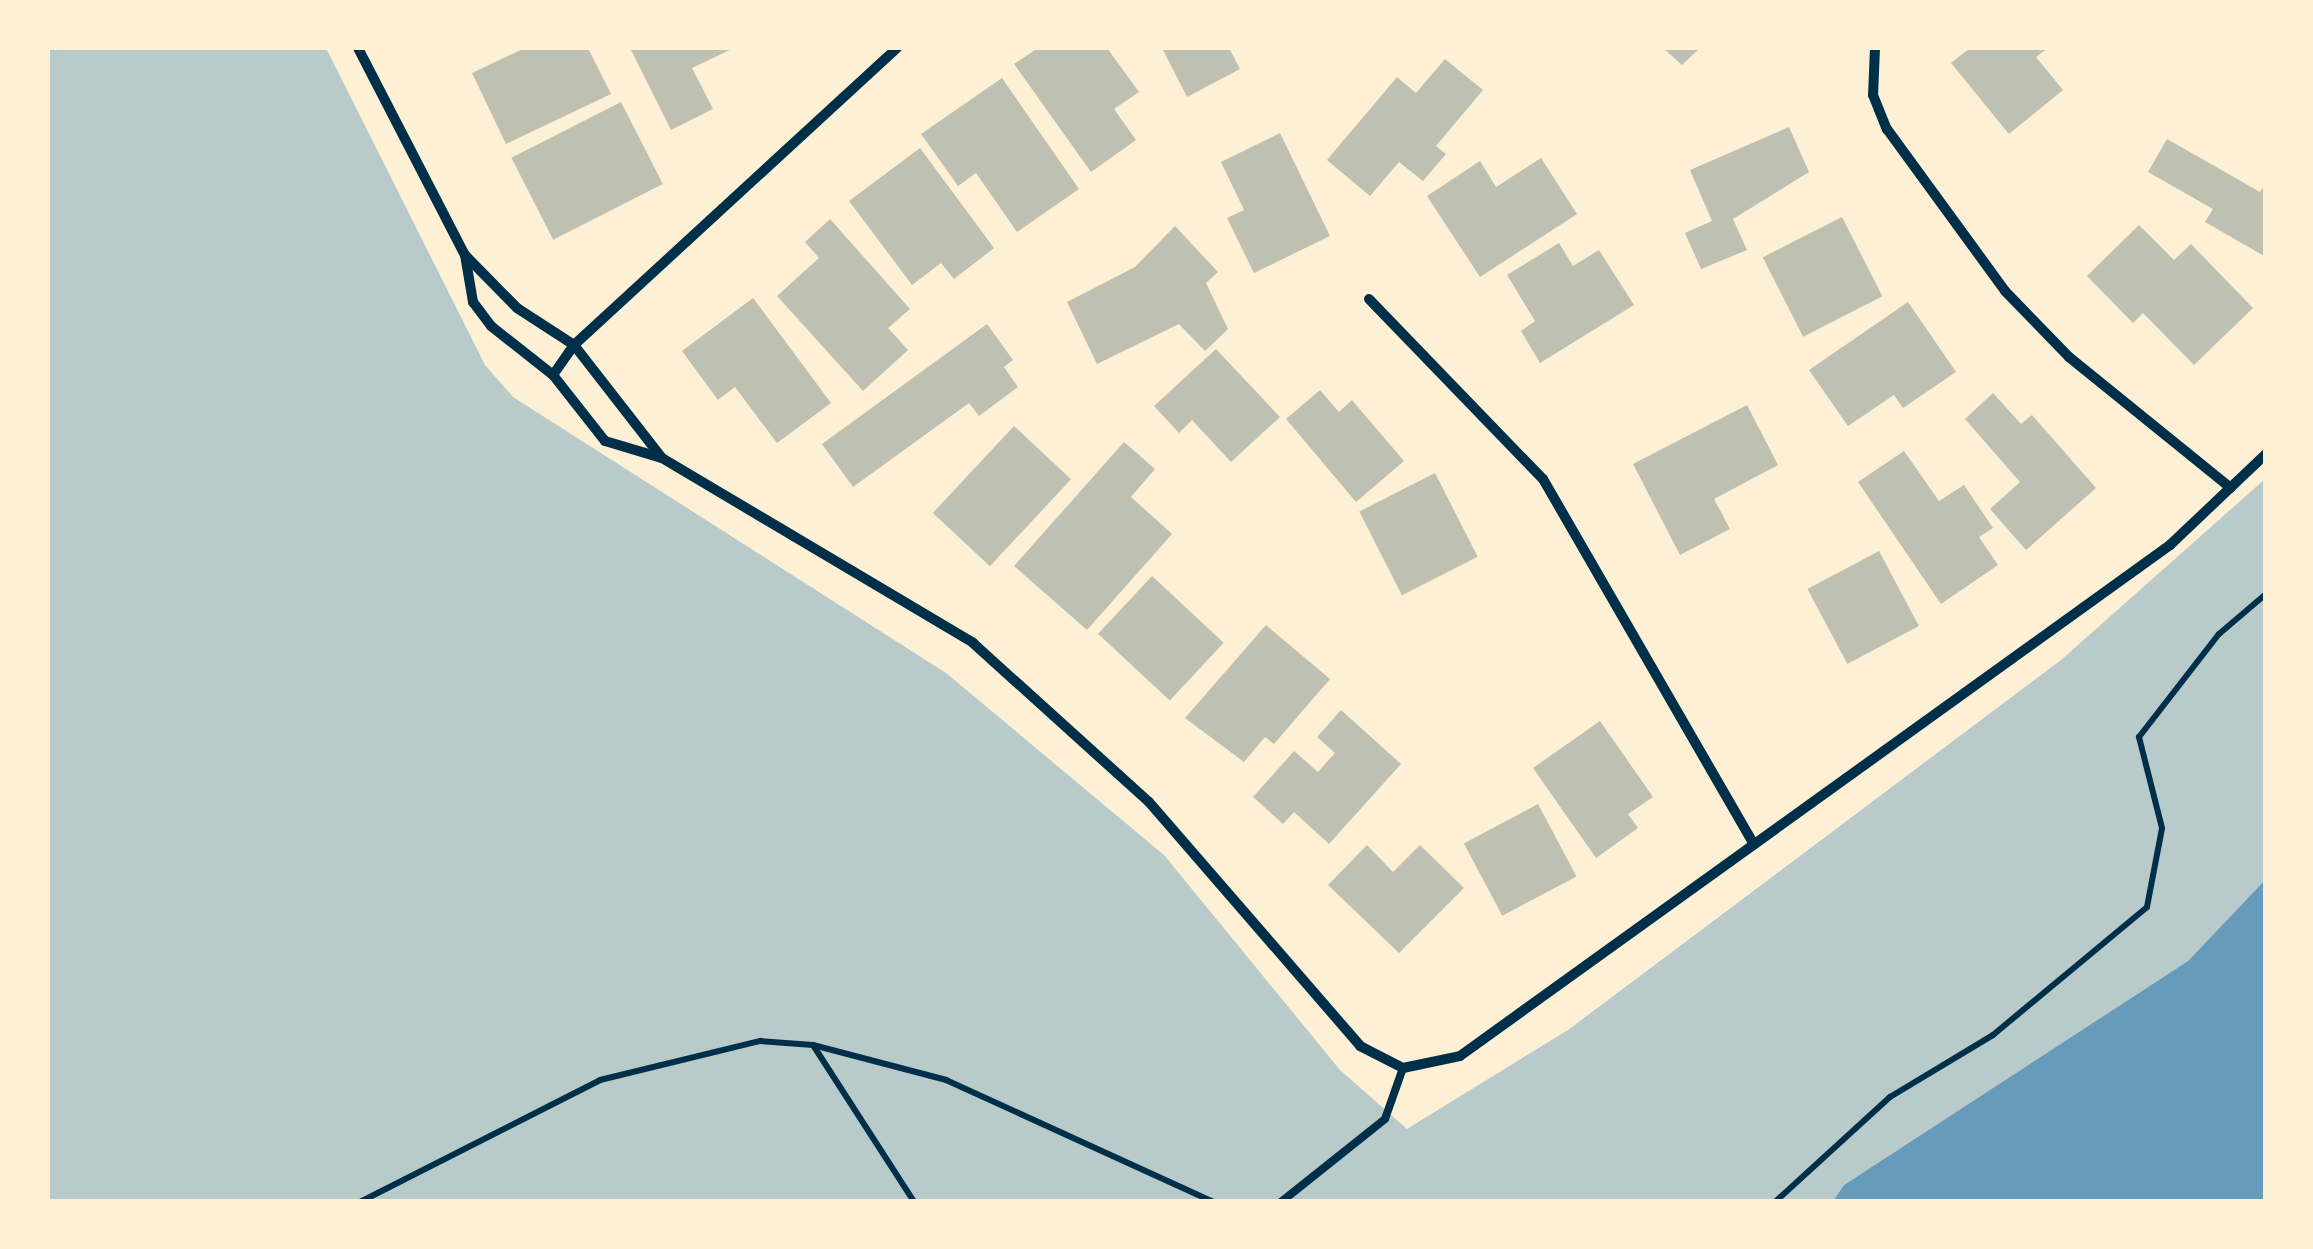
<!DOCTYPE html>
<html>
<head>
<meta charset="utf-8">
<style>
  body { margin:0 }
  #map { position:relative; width:2313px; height:1249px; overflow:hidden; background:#fdf0d5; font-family:Poppins,sans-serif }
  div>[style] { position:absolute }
  .green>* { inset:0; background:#b9caca }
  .water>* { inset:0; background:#669bbc }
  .building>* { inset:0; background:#bec0b2; transform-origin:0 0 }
  .path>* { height:6px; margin:-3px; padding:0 3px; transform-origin:3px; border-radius:3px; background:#003049 }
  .service>* { height:8px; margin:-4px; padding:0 4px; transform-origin:4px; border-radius:4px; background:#003049 }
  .minor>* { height:10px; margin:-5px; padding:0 5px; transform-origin:5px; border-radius:5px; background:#003049 }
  span { translate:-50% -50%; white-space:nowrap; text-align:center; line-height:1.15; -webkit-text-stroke:10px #fdf0d5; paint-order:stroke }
  .frame { position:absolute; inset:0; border:50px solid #fdf0d5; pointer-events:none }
</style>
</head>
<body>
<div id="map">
  <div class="green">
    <i style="clip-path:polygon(48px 48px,326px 48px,485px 365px,513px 397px,946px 673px,1164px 855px,1340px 1070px,1407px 1129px,1568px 1030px,2061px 660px,2265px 479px,2265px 880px,2188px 961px,1844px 1185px,1833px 1201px,48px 1201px)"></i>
  </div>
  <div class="water">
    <i style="clip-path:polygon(2265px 880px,2265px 1201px,1833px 1201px,1844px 1185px,2188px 961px)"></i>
  </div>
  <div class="building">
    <i style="clip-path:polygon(525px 48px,588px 48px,611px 94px,506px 144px,472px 73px)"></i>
    <i style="clip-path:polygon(630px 48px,734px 48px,692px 68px,713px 109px,671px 130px)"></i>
    <i style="clip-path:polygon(1038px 48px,1107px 48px,1139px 92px,1114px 109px,1136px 140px,1091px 172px,1014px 64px)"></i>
    <i style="clip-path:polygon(1162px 48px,1229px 48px,1240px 69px,1187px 97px)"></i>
    <i style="clip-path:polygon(1663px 48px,1700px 48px,1682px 65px)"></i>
    <i style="clip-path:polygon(1970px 48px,2048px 48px,2036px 57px,2063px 90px,2009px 134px,1951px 63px)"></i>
    <i style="clip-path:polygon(1445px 59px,1483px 90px,1436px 146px,1446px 154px,1423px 181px,1399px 162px,1370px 196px,1327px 160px,1397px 77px,1416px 93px)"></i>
    <i style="clip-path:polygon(1002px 78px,1079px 189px,1017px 232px,976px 173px,958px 186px,921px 134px)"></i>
    <i style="left:621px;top:102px;width:92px;height:123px;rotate:63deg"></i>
    <i style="clip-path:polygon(1789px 127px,1809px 172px,1733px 219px,1747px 250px,1701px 269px,1685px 233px,1712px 221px,1690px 170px)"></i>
    <i style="clip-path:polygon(1280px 133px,1330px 236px,1254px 273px,1227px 218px,1244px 210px,1221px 162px)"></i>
    <i style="clip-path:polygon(2167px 139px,2260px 192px,2266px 183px,2266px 257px,2205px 222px,2213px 209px,2148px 172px)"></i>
    <i style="clip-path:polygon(920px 148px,994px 248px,954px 279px,941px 263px,912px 285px,849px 201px)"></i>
    <i style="clip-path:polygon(1541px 158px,1577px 214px,1480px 277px,1427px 196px,1480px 161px,1496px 187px)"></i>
    <i style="left:1842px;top:217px;width:89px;height:89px;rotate:63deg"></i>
    <i style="clip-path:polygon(830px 219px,910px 309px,888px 328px,908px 350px,863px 391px,777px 296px,819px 258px,805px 242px)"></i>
    <i style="clip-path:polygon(2139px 225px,2174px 260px,2191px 244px,2253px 308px,2194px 365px,2143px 313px,2133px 323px,2087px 276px)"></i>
    <i style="clip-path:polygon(1175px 226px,1218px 272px,1206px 283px,1228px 329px,1205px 351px,1179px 324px,1097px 364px,1067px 302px,1135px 267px)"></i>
    <i style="clip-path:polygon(1559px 243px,1573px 266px,1599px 250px,1634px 305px,1540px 363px,1521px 331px,1535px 321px,1507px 275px)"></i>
    <i style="clip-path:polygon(753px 298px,831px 403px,777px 443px,735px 387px,718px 400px,682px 351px)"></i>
    <i style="clip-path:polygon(1908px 302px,1956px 372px,1903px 408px,1894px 395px,1848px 426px,1809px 370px)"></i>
    <i style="clip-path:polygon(987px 324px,1013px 360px,1004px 367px,1018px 387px,979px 416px,969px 403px,853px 487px,822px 444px)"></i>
    <i style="clip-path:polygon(1216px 349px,1280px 417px,1231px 462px,1192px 420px,1179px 433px,1154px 406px)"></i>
    <i style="clip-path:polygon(1320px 390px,1339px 412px,1352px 400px,1404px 461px,1356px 502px,1286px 419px)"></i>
    <i style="clip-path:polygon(1993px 393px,2021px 424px,2032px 415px,2096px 488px,2026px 550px,1990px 509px,2020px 482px,1965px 419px)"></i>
    <i style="clip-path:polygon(1747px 405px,1778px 465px,1714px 499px,1730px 529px,1680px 555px,1633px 464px)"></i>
    <i style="left:1014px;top:426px;width:78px;height:119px;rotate:43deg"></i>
    <i style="clip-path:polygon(1124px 442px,1155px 469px,1131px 497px,1172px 534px,1087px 630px,1014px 566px)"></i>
    <i style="clip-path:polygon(1904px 451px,1939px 501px,1964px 485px,1993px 528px,1979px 537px,1998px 565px,1941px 604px,1858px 482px)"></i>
    <i style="left:1435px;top:473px;width:94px;height:85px;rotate:63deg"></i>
    <i style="left:1879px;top:551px;width:85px;height:81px;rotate:62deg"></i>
    <i style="left:1152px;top:576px;width:98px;height:79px;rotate:43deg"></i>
    <i style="clip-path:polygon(1266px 625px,1330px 679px,1274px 744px,1265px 737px,1244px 762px,1185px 718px)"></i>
    <i style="clip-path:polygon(1341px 710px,1401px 764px,1329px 844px,1294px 812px,1283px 824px,1253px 797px,1294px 751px,1318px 772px,1335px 753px,1317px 737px)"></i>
    <i style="clip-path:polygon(1600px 721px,1653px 797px,1628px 814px,1638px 828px,1596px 858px,1533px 768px)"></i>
    <i style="left:1538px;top:804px;width:82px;height:84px;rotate:62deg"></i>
    <i style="clip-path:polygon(1367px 845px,1393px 872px,1420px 845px,1464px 888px,1399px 953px,1328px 885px)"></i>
  </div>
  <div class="path">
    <i style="left:813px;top:1045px;width:187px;rotate:57.2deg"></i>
    <i style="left:360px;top:1202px;width:269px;rotate:-26.9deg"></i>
    <i style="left:600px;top:1080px;width:165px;rotate:-13.7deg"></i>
    <i style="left:760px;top:1041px;width:53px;rotate:4.3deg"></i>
    <i style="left:813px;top:1045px;width:138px;rotate:14.7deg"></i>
    <i style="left:946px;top:1080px;width:294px;rotate:24.5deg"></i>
    <i style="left:1775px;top:1202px;width:156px;rotate:-42.4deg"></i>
    <i style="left:1890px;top:1097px;width:120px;rotate:-31deg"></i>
    <i style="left:1993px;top:1035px;width:200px;rotate:-39.7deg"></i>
    <i style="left:2147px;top:907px;width:80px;rotate:-79.2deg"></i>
    <i style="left:2162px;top:828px;width:94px;rotate:-104.2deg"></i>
    <i style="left:2139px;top:737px;width:130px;rotate:-52.2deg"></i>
    <i style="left:2219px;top:634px;width:62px;rotate:-40.4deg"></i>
  </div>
  <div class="service">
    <i style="left:1281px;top:1202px;width:133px;rotate:-38.6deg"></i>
    <i style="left:1385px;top:1119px;width:54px;rotate:-70.6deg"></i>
  </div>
  <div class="minor">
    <i style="left:358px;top:48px;width:233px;rotate:62.7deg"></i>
    <i style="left:465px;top:255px;width:74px;rotate:45.5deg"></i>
    <i style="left:517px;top:308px;width:68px;rotate:33deg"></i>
    <i style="left:574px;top:345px;width:143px;rotate:52.1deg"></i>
    <i style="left:1875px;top:48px;width:47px;rotate:92.4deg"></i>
    <i style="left:1873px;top:95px;width:37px;rotate:68deg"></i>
    <i style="left:1887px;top:129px;width:200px;rotate:53.9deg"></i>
    <i style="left:2005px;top:291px;width:92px;rotate:45.9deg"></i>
    <i style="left:2069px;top:357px;width:208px;rotate:39deg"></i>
    <i style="left:465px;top:255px;width:48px;rotate:80.3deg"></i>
    <i style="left:473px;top:302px;width:30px;rotate:53deg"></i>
    <i style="left:491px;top:326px;width:79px;rotate:38.3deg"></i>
    <i style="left:553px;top:375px;width:84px;rotate:51.8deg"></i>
    <i style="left:605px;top:441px;width:59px;rotate:16.6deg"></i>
    <i style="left:662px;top:458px;width:362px;rotate:30.7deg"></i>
    <i style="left:973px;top:643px;width:237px;rotate:42.1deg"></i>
    <i style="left:1149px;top:802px;width:323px;rotate:49.1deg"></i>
    <i style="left:1360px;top:1046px;width:48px;rotate:27.1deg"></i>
    <i style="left:1403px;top:1068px;width:58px;rotate:-11.9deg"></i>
    <i style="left:1460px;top:1056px;width:875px;rotate:-35.74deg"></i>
    <i style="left:2170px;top:545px;width:132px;rotate:-43.5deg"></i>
    <i style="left:1369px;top:299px;width:250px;rotate:46deg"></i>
    <i style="left:1543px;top:479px;width:422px;rotate:60deg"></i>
    <i style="left:553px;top:375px;width:37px;rotate:-55deg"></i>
    <i style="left:574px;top:345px;width:439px;rotate:-42.6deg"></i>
  </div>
  <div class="frame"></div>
</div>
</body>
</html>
